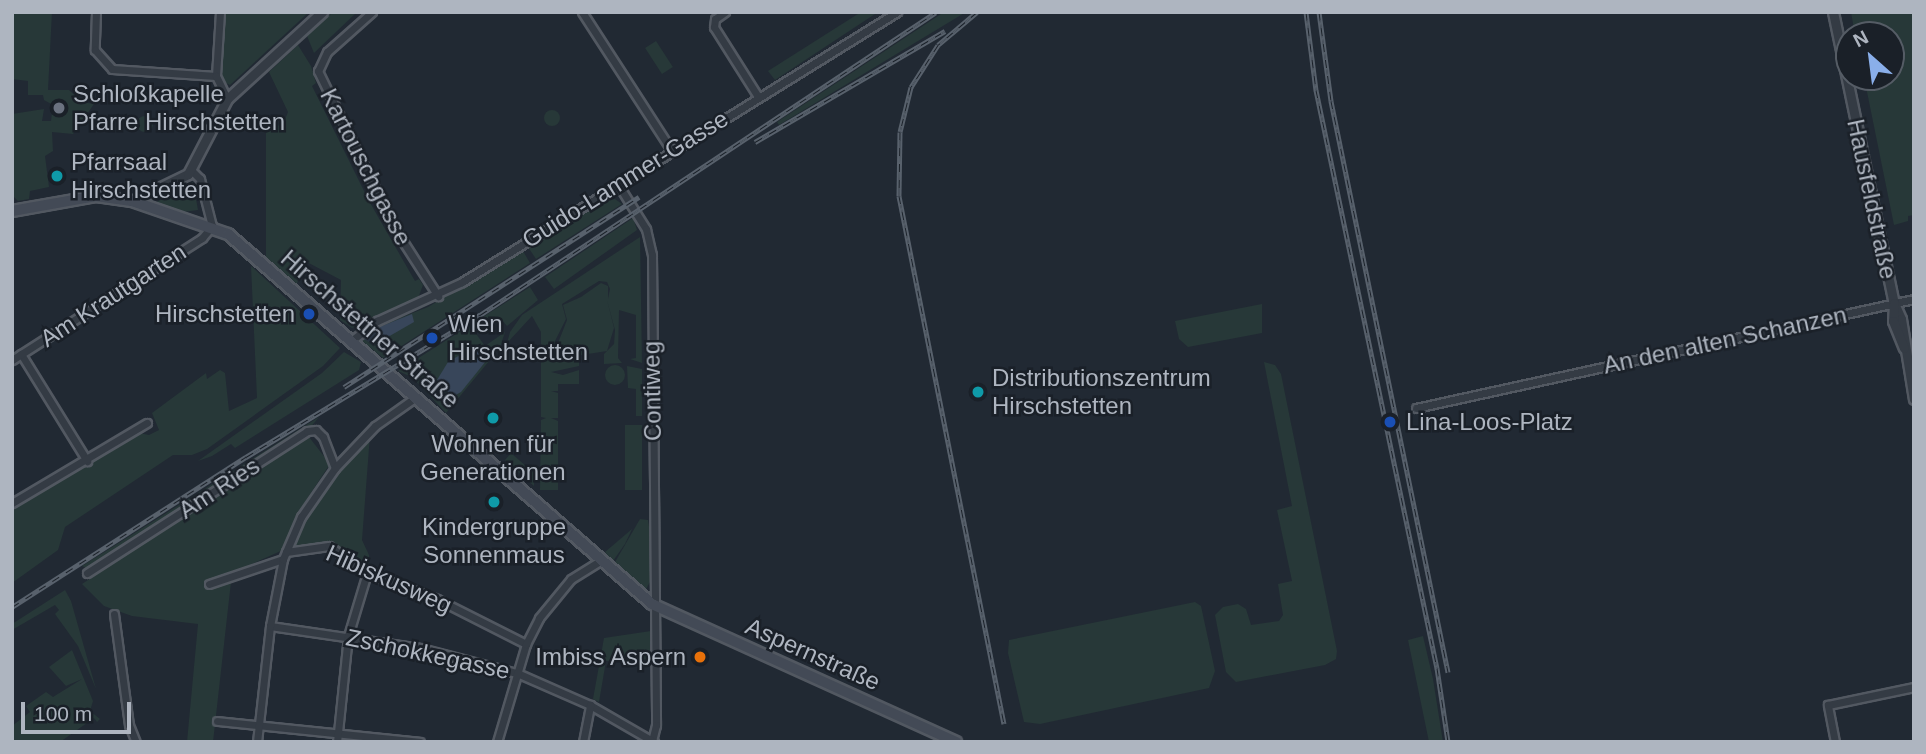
<!DOCTYPE html>
<html>
<head>
<meta charset="utf-8">
<style>
  body { margin:0 }
  #map { position:relative; width:1926px; height:754px; overflow:hidden; background:#212933; font-family:Arial,sans-serif }
  div>[style] { position:absolute }
  .green>* { inset:0; background:#273838; transform-origin:0 0 }
  .round { border-radius:50% }
  .water>* { inset:0; background:#38465a }
  .roads { filter:drop-shadow(2px 0 #525861) drop-shadow(-2px 0 #525861) drop-shadow(0 2px #525861) drop-shadow(0 -2px #525861) }
  .minor>* { height:7px; margin:-3.5px; padding:0 3.5px; transform-origin:3.5px; border-radius:3.5px; background:#343b44 }
  .tertiary>* { height:9px; margin:-4.5px; padding:0 4.5px; transform-origin:4.5px; border-radius:4.5px; background:#343b44 }
  .secondary>* { height:10px; margin:-5px; padding:0 5px; transform-origin:5px; border-radius:5px; background:#434a56 }
  .rail>* { height:5px; margin-top:-2.5px; transform-origin:0; background:repeating-linear-gradient(90deg,#1a2028 0 8px,#58616c 0 16px); box-sizing:border-box; border-block:2px solid #58616c }
  .dots>* { width:19px; height:19px; translate:-50% -50%; box-sizing:border-box; border:4px solid #1a2028; border-radius:50% }
  span { translate:-50% -50%; white-space:nowrap; text-align:center; line-height:1.15; -webkit-text-stroke:5px #1a2028; paint-order:stroke }
  .poi-label { font-size:24px; color:#aeb5c0 }
  .left { translate:0 -50%; text-align:left }
  .right { translate:-100% -50%; text-align:right }
  .street-label { font-size:24px; color:#aeb5c0 }
  .frame { position:absolute; inset:0; border:14px solid #aeb5c0; pointer-events:none }
  .north { position:absolute; left:1835px; top:21px; width:70px; height:70px; box-sizing:border-box; background:#1a2028; border:2px solid #555c65; border-radius:50%; rotate:332deg; font-size:19px; font-weight:700; line-height:28px; text-align:center; color:#aeb5c0 }
  .north::after { content:''; display:block; margin:auto; width:24px; height:32px; background:#8aafea; clip-path:polygon(50% 0,100% 100%,50% 72%,0 100%) }
  .scale { position:absolute; left:21px; top:702px; width:110px; height:32px; box-sizing:border-box; border:4px solid #aeb5c0; border-top:0; padding-left:9px; font-size:21px; line-height:24px; white-space:nowrap; color:#aeb5c0; -webkit-text-stroke:5px #1a2028; paint-order:stroke }
</style>
</head>
<body>
<div id="map">
  <div class="green">
    <i style="clip-path:polygon(12px 12px,52px 12px,48px 90px,69px 90px,82px 102px,94px 104px,73px 134px,52px 132px,53px 151px,45px 156px,49px 187px,30px 191px,29px 199px,18px 201px,12px 195px,12px 114px,44px 109px,42px 121px,51px 121px,52px 113px,59px 115px,65px 109px,60px 102px,53px 105px,44px 100px,43px 95px,28px 95px,28px 81px,12px 79px)"></i>
    <i style="clip-path:polygon(224px 12px,309px 12px,230px 85px,222px 81px,220px 69px)"></i>
    <i style="clip-path:polygon(333px 12px,357px 12px,314px 53px,307px 36px)"></i>
    <i style="clip-path:polygon(861px 12px,878px 12px,775px 80px,768px 71px)"></i>
    <i style="clip-path:polygon(944px 12px,966px 12px,779px 125px,777px 122px)"></i>
    <i style="clip-path:polygon(1851px 12px,1914px 12px,1914px 215px,1908px 216px,1908px 221px,1894px 225px,1864px 77px,1891px 77px,1891px 35px,1855px 35px)"></i>
    <i style="left:656px;top:41px;width:31px;height:13px;rotate:57deg"></i>
    <i style="clip-path:polygon(298px 45px,311px 66px,316px 83px,312px 86px,369px 201px,415px 281px,419px 279px,423px 285px,417px 301px,352px 328px,340px 320px,341px 280px,303px 260px,297px 284px,266px 258px,266px 133px,284px 122px,288px 112px,269px 72px)"></i>
    <i class="round" style="left:544px;top:110px;width:16px;height:16px"></i>
    <i class="round" style="left:137px;top:116px;width:16px;height:16px"></i>
    <i style="clip-path:polygon(193px 182px,198px 210px,183px 212px,155px 203px)"></i>
    <i style="clip-path:polygon(615px 199px,622px 204px,536px 259px,528px 247px,603px 202px)"></i>
    <i style="clip-path:polygon(633px 218px,637px 230px,554px 289px,545px 277px)"></i>
    <i style="clip-path:polygon(640px 237px,642px 363px,630px 359px,636px 358px,636px 315px,619px 310px,618px 358px,622px 363px,604px 364px,604px 354px,614px 344px,615px 330px,607px 300px,614px 328px,607px 351px,575px 356px,558px 343px,567px 320px,563px 305px,581px 297px,601px 283px,608px 286px,608px 299px,610px 289px,607px 282px,599px 281px,562px 304px,566px 319px,555px 341px,563px 353px,579px 358px,579px 366px,551px 372px,563px 375px,579px 370px,579px 384px,558px 384px,558px 391px,551px 391px,558px 393px,558px 418px,551px 418px,558px 421px,558px 490px,540px 490px,541px 420px,546px 418px,541px 417px,541px 332px,532px 316px,507px 343px,510px 332px,522px 315px)"></i>
    <i style="clip-path:polygon(523px 251px,530px 263px,383px 358px,362px 341px,374px 328px,428px 307px)"></i>
    <i style="clip-path:polygon(251px 266px,340px 348px,323px 366px,207px 449px,192px 455px,173px 455px,65px 527px,58px 550px,12px 583px,12px 509px,139px 433px,149px 435px,159px 430px,152px 413px,206px 373px,207px 379px,220px 370px,225px 373px,229px 411px,257px 398px)"></i>
    <i style="clip-path:polygon(530px 287px,538px 300px,507px 326px,499px 317px,474px 331px,485px 346px,505px 332px,500px 348px,446px 413px,412px 377px,398px 371px)"></i>
    <i style="clip-path:polygon(1262px 304px,1262px 333px,1188px 347px,1179px 339px,1175px 321px)"></i>
    <i style="clip-path:polygon(344px 352px,361px 362px,359px 370px,235px 448px,231px 444px,212px 456px,198px 461px,322px 373px)"></i>
    <i style="clip-path:polygon(1264px 362px,1275px 365px,1281px 374px,1337px 651px,1336px 659px,1325px 665px,1236px 682px,1226px 672px,1215px 615px,1223px 607px,1238px 604px,1246px 609px,1251px 625px,1279px 621px,1283px 615px,1278px 584px,1292px 581px,1277px 510px,1292px 506px)"></i>
    <i class="round" style="left:605px;top:365px;width:20px;height:20px"></i>
    <i style="clip-path:polygon(627px 366px,642px 369px,642px 416px,636px 416px,636px 389px,628px 388px)"></i>
    <i style="clip-path:polygon(319px 417px,310px 428px,88px 569px,82px 566px)"></i>
    <i style="left:625px;top:425px;width:17px;height:65px"></i>
    <i style="clip-path:polygon(370px 435px,362px 540px,369px 555px,369px 571px,333px 545px,291px 546px,309px 508px)"></i>
    <i style="clip-path:polygon(303px 437px,309px 437px,330px 464px,297px 514px,283px 550px,232px 573px,213px 742px,187px 742px,198px 624px,132px 616px,104px 606px,82px 584px)"></i>
    <i style="clip-path:polygon(511px 453px,534px 473px,534px 486px,505px 460px)"></i>
    <i style="clip-path:polygon(640px 519px,648px 520px,650px 532px,650px 582px,645px 591px,615px 562px)"></i>
    <i style="clip-path:polygon(632px 529px,625px 544px,613px 561px,605px 552px)"></i>
    <i style="clip-path:polygon(65px 590px,71px 601px,96px 689px,78px 646px,55px 614px,59px 610px,55px 605px,12px 630px,12px 624px)"></i>
    <i style="clip-path:polygon(1195px 602px,1201px 606px,1215px 671px,1209px 688px,1040px 724px,1024px 722px,1008px 653px,1009px 640px)"></i>
    <i style="clip-path:polygon(651px 631px,651px 659px,606px 661px,599px 702px,593px 699px,604px 638px)"></i>
    <i style="clip-path:polygon(1423px 636px,1433px 679px,1443px 742px,1429px 742px,1408px 640px)"></i>
    <i style="clip-path:polygon(72px 650px,93px 701px,90px 711px,100px 719px,97px 722px,94px 718px,60px 742px,12px 742px,12px 726px,30px 712px,26px 706px,46px 692px,53px 697px,82px 679px,66px 686px,49px 667px)"></i>
  </div>
  <div class="water">
    <i style="clip-path:polygon(412px 314px,414px 322px,374px 345px,364px 339px,377px 328px)"></i>
    <i style="clip-path:polygon(477px 345px,484px 350px,486px 361px,461px 392px,452px 397px,437px 380px,448px 362px)"></i>
  </div>
  <div class="roads">
    <div class="minor">
      <i style="left:96px;top:12px;width:38px;rotate:92deg"></i>
      <i style="left:95px;top:50px;width:25px;rotate:48deg"></i>
      <i style="left:112px;top:69px;width:104px;rotate:3.9deg"></i>
      <i style="left:220px;top:12px;width:64px;rotate:93.6deg"></i>
      <i style="left:216px;top:76px;width:25px;rotate:64deg"></i>
      <i style="left:372px;top:12px;width:60px;rotate:138.4deg"></i>
      <i style="left:327px;top:52px;width:21px;rotate:115deg"></i>
      <i style="left:318px;top:71px;width:176px;rotate:64deg"></i>
      <i style="left:395px;top:229px;width:80px;rotate:57.3deg"></i>
      <i style="left:582px;top:12px;width:166px;rotate:57.1deg"></i>
      <i style="left:725px;top:12px;width:12px;rotate:145deg"></i>
      <i style="left:715px;top:19px;width:8px;rotate:97deg"></i>
      <i style="left:714px;top:27px;width:80px;rotate:57.7deg"></i>
      <i style="left:619px;top:186px;width:51px;rotate:57.9deg"></i>
      <i style="left:646px;top:229px;width:27px;rotate:77deg"></i>
      <i style="left:652px;top:255px;width:470px;rotate:89.5deg"></i>
      <i style="left:656px;top:725px;width:16px;rotate:104deg"></i>
      <i style="left:351px;top:341px;width:33px;rotate:-38deg"></i>
      <i style="left:377px;top:321px;width:94px;rotate:-24.6deg"></i>
      <i style="left:462px;top:282px;width:512px;rotate:-31.83deg"></i>
      <i style="left:21px;top:354px;width:126px;rotate:58.3deg"></i>
      <i style="left:12px;top:360px;width:226px;rotate:-32.7deg"></i>
      <i style="left:202px;top:238px;width:16px;rotate:-50deg"></i>
      <i style="left:212px;top:226px;width:49px;rotate:-104.3deg"></i>
      <i style="left:200px;top:179px;width:13px;rotate:-135deg"></i>
      <i style="left:1416px;top:408px;width:510px;rotate:-12.35deg"></i>
      <i style="left:12px;top:503px;width:157px;rotate:-30.7deg"></i>
      <i style="left:286px;top:552px;width:43px;rotate:-7.9deg"></i>
      <i style="left:329px;top:546px;width:47px;rotate:35.4deg"></i>
      <i style="left:367px;top:573px;width:75px;rotate:20.4deg"></i>
      <i style="left:437px;top:599px;width:100px;rotate:26.8deg"></i>
      <i style="left:87px;top:573px;width:262px;rotate:-32.8deg"></i>
      <i style="left:307px;top:431px;width:9px;rotate:-6deg"></i>
      <i style="left:316px;top:430px;width:10px;rotate:45deg"></i>
      <i style="left:323px;top:437px;width:33px;rotate:69deg"></i>
      <i style="left:209px;top:584px;width:78px;rotate:-18.7deg"></i>
      <i style="left:114px;top:614px;width:112px;rotate:82.3deg"></i>
      <i style="left:129px;top:725px;width:18px;rotate:68deg"></i>
      <i style="left:270px;top:626px;width:152px;rotate:8.3deg"></i>
      <i style="left:420px;top:648px;width:100px;rotate:14.5deg"></i>
      <i style="left:517px;top:673px;width:80px;rotate:23.7deg"></i>
      <i style="left:590px;top:705px;width:74px;rotate:30deg"></i>
      <i style="left:217px;top:721px;width:204px;rotate:5.9deg"></i>
      <i style="left:257px;top:742px;width:117px;rotate:-83.6deg"></i>
      <i style="left:270px;top:626px;width:68px;rotate:-79deg"></i>
      <i style="left:283px;top:559px;width:46px;rotate:-66.8deg"></i>
      <i style="left:301px;top:517px;width:60px;rotate:-55.2deg"></i>
      <i style="left:335px;top:468px;width:58px;rotate:-46.4deg"></i>
      <i style="left:375px;top:426px;width:50px;rotate:-35.3deg"></i>
      <i style="left:337px;top:742px;width:107px;rotate:-84.1deg"></i>
      <i style="left:348px;top:636px;width:66px;rotate:-73.2deg"></i>
      <i style="left:497px;top:742px;width:102px;rotate:-73.5deg"></i>
      <i style="left:526px;top:644px;width:29px;rotate:-63deg"></i>
      <i style="left:539px;top:618px;width:50px;rotate:-50.6deg"></i>
      <i style="left:571px;top:579px;width:36px;rotate:-32deg"></i>
      <i style="left:583px;top:742px;width:38px;rotate:-79deg"></i>
      <i style="left:1835px;top:742px;width:38px;rotate:-101deg"></i>
      <i style="left:1828px;top:705px;width:88px;rotate:-11.8deg"></i>
    </div>
    <div class="tertiary">
      <i style="left:1833px;top:12px;width:297px;rotate:78.2deg"></i>
      <i style="left:1894px;top:303px;width:17px;rotate:66deg"></i>
      <i style="left:1901px;top:319px;width:81px;rotate:80.8deg"></i>
      <i style="left:132px;top:201px;width:62px;rotate:-25.7deg"></i>
      <i style="left:188px;top:174px;width:85px;rotate:-62.5deg"></i>
      <i style="left:227px;top:99px;width:129px;rotate:-42.5deg"></i>
      <i style="left:1894px;top:303px;width:18px;rotate:93deg"></i>
      <i style="left:1893px;top:321px;width:29px;rotate:68deg"></i>
    </div>
    <div class="secondary">
      <i style="left:12px;top:211px;width:85px;rotate:-10.1deg"></i>
      <i style="left:96px;top:196px;width:36px;rotate:8deg"></i>
      <i style="left:132px;top:201px;width:102px;rotate:19deg"></i>
      <i style="left:228px;top:234px;width:563px;rotate:41.11deg"></i>
      <i style="left:652px;top:604px;width:334px;rotate:24.4deg"></i>
    </div>
  </div>
  <div class="rail">
    <i style="left:977px;top:12px;width:51px;rotate:139.8deg"></i>
    <i style="left:938px;top:45px;width:50px;rotate:122.7deg"></i>
    <i style="left:911px;top:87px;width:46px;rotate:103.7deg"></i>
    <i style="left:900px;top:132px;width:64px;rotate:90.9deg"></i>
    <i style="left:899px;top:196px;width:538px;rotate:78.75deg"></i>
    <i style="left:1306px;top:12px;width:79px;rotate:82.7deg"></i>
    <i style="left:1316px;top:90px;width:591px;rotate:78.18deg"></i>
    <i style="left:1437px;top:668px;width:75px;rotate:81.5deg"></i>
    <i style="left:1319px;top:12px;width:90px;rotate:82.3deg"></i>
    <i style="left:1331px;top:101px;width:583px;rotate:78.42deg"></i>
    <i style="left:755px;top:142px;width:220px;rotate:-30.3deg"></i>
    <i style="left:344px;top:387px;width:351px;rotate:-32.8deg"></i>
    <i style="left:12px;top:607px;width:278px;rotate:-32.7deg"></i>
    <i style="left:246px;top:457px;width:274px;rotate:-31.3deg"></i>
    <i style="left:480px;top:315px;width:547px;rotate:-33.6deg"></i>
  </div>
  <div class="dots">
    <i style="left:59px;top:108px;background:#6b7280"></i>
    <i style="left:57px;top:176px;background:#0f9aa8"></i>
    <i style="left:309px;top:314px;background:#1a4fb4"></i>
    <i style="left:432px;top:338px;background:#1a4fb4"></i>
    <i style="left:978px;top:392px;background:#0f9aa8"></i>
    <i style="left:493px;top:418px;background:#0f9aa8"></i>
    <i style="left:1390px;top:422px;background:#1a4fb4"></i>
    <i style="left:494px;top:502px;background:#0f9aa8"></i>
    <i style="left:700px;top:657px;background:#e8710a"></i>
  </div>
  <div class="poi-label">
    <span class="left" style="left:73px;top:108px">Schloßkapelle<br>Pfarre Hirschstetten</span>
    <span class="left" style="left:71px;top:176px">Pfarrsaal<br>Hirschstetten</span>
    <span class="right" style="left:295px;top:314px">Hirschstetten</span>
    <span class="left" style="left:448px;top:338px">Wien<br>Hirschstetten</span>
    <span class="left" style="left:992px;top:392px">Distributionszentrum<br>Hirschstetten</span>
    <span class="left" style="left:1406px;top:422px">Lina-Loos-Platz</span>
    <span style="left:493px;top:458px">Wohnen für<br>Generationen</span>
    <span style="left:494px;top:541px">Kindergruppe<br>Sonnenmaus</span>
    <span class="right" style="left:686px;top:657px">Imbiss Aspern</span>
  </div>
  <div class="street-label">
    <span style="left:366px;top:167px;rotate:63deg">Kartouschgasse</span>
    <span style="left:625px;top:179px;rotate:-32deg">Guido-Lammer-Gasse</span>
    <span style="left:1872px;top:199px;rotate:78deg">Hausfeldstraße</span>
    <span style="left:113px;top:295px;rotate:-33deg">Am Krautgarten</span>
    <span style="left:370px;top:329px;rotate:41deg">Hirschstettner Straße</span>
    <span style="left:1725px;top:340px;rotate:-12deg">An den alten Schanzen</span>
    <span style="left:652px;top:391px;rotate:-91deg">Contiweg</span>
    <span style="left:219px;top:488px;rotate:-33deg">Am Ries</span>
    <span style="left:389px;top:579px;rotate:24deg">Hibiskusweg</span>
    <span style="left:428px;top:654px;rotate:12deg">Zschokkegasse</span>
    <span style="left:813px;top:654px;rotate:24deg">Aspernstraße</span>
  </div>
  <div class="frame"></div>
  <div class="north">N</div>
  <div class="scale">100 m</div>
</div>
</body>
</html>
